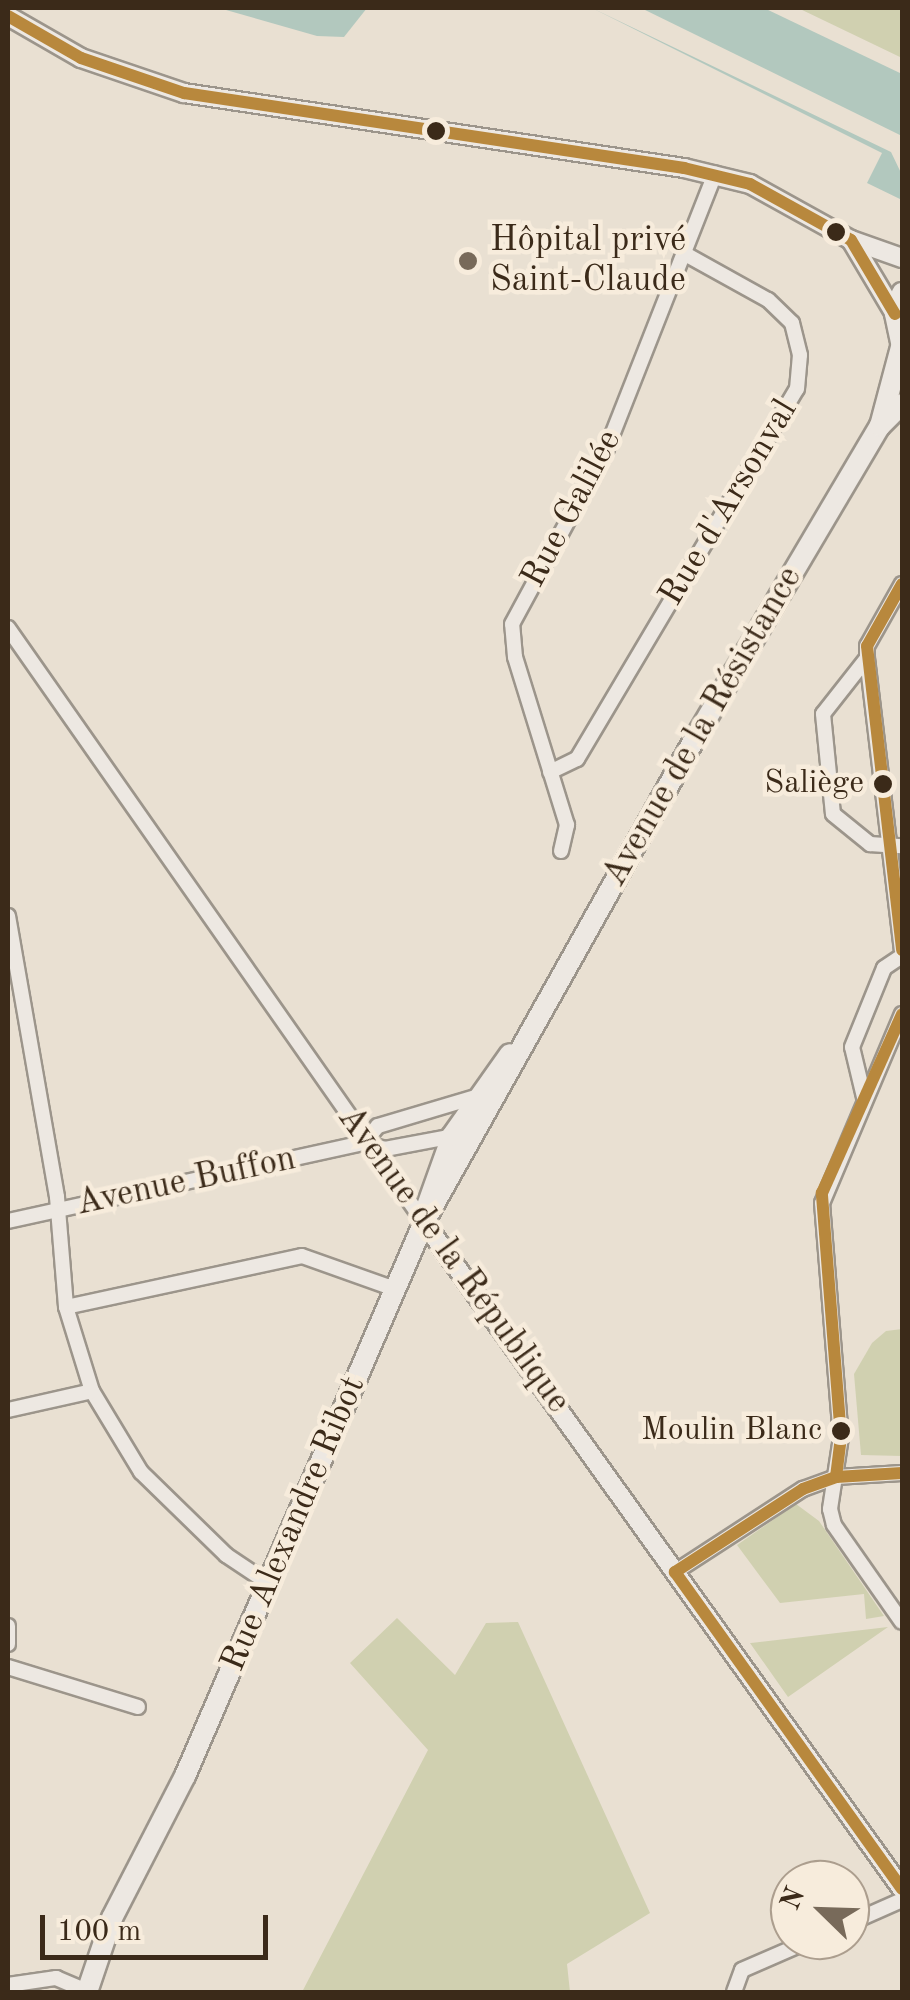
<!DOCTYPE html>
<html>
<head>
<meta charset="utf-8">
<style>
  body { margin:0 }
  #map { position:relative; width:910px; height:2000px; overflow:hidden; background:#e9e0d2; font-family:"Old Standard TT",serif }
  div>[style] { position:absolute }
  .green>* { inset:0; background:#d0d0b0 }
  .water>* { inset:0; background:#b2c8be }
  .roads { filter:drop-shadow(2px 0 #9c958b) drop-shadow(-2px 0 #9c958b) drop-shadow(0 2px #9c958b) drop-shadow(0 -2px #9c958b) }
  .minor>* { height:14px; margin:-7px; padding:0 7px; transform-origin:7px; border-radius:7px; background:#ede8e2 }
  .tertiary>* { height:18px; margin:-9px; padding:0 9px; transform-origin:9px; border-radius:9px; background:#ede8e2 }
  .secondary>* { height:20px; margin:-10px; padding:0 10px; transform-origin:10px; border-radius:10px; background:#ede8e2 }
  .bus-1>* { height:12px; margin:-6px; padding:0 6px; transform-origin:6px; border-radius:6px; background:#b8883d }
  .dots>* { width:28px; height:28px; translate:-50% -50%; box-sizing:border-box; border:5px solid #f7ecdc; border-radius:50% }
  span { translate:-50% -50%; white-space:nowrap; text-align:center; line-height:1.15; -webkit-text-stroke:9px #f7ecdc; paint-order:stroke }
  .bus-label { font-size:32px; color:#3b2a19 }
  .right { translate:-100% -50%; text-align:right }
  .poi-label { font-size:35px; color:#3b2a19 }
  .left { translate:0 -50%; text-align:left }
  .street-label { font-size:35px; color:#3b2a19 }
  .frame { position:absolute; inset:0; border:10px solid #3b2a19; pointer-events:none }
  .north { position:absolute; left:770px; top:1860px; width:100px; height:100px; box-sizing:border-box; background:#f7ecdc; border:2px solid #ac9e8e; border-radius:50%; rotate:293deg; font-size:28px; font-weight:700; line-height:40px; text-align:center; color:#3b2a19 }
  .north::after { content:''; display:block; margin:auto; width:35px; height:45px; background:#786a5a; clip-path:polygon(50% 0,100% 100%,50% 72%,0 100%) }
  .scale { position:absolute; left:40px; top:1915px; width:228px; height:45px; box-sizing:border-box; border:5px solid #3b2a19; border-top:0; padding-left:12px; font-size:30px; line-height:35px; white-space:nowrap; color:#3b2a19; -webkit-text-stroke:8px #f7ecdc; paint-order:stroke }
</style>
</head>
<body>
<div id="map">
  <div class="green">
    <i style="clip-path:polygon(798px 8px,902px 8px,902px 58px,900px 57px)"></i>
    <i style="clip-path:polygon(902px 1329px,902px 1456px,861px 1455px,854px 1374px,872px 1343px,886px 1331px)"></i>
    <i style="clip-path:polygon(796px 1504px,819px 1521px,884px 1616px,866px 1619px,864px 1594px,780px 1603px,737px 1545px)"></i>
    <i style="clip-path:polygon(397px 1618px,455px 1675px,486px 1623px,518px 1622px,650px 1913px,567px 1964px,570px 1992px,302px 1992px,428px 1750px,350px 1663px)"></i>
    <i style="clip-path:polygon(888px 1627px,788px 1697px,750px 1643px,751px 1643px)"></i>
  </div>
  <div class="water">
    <i style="clip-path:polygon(219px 8px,367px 8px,344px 37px,317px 36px)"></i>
    <i style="clip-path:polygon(592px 8px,891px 152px,902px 175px,902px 200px,867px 183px,882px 153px)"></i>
    <i style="clip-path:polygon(641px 8px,764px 8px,902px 74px,902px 136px)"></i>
  </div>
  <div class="roads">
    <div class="minor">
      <i style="left:902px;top:584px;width:71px;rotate:119.4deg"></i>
      <i style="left:867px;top:646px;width:12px;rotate:90deg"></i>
      <i style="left:867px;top:658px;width:294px;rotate:83.2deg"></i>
      <i style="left:8px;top:628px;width:725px;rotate:55deg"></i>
      <i style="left:867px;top:658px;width:71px;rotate:128.2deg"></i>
      <i style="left:823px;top:714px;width:100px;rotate:84.3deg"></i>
      <i style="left:833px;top:814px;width:48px;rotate:39deg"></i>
      <i style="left:870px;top:844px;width:32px;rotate:4deg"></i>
      <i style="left:550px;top:772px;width:30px;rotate:-26deg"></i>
      <i style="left:577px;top:759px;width:430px;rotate:-59.3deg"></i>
      <i style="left:797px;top:389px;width:34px;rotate:-85deg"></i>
      <i style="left:800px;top:355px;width:33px;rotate:-104deg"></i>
      <i style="left:792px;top:323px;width:33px;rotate:-136deg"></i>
      <i style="left:768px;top:300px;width:95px;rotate:-151deg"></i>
      <i style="left:561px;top:851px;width:27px;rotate:-77deg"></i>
      <i style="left:567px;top:825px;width:176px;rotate:-107.2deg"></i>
      <i style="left:515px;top:657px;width:33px;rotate:-95deg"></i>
      <i style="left:512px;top:624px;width:200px;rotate:-61.6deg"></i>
      <i style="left:607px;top:448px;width:295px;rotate:-68.5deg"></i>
      <i style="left:8px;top:916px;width:285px;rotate:80.1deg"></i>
      <i style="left:57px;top:1197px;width:110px;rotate:85.3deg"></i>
      <i style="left:66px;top:1307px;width:88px;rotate:72.8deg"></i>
      <i style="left:92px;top:1391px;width:95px;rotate:58.8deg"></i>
      <i style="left:141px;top:1472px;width:119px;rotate:44.3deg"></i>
      <i style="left:226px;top:1555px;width:50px;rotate:33.7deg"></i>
      <i style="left:902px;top:1014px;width:205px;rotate:112.9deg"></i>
      <i style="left:822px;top:1203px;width:235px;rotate:85.4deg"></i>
      <i style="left:841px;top:1437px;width:73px;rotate:98.7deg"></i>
      <i style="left:830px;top:1509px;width:16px;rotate:76deg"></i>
      <i style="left:834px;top:1525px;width:118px;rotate:55deg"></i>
      <i style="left:864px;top:1097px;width:51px;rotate:-103.5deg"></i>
      <i style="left:852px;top:1047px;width:85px;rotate:-67.9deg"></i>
      <i style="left:884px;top:968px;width:22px;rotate:-34deg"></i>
      <i style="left:364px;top:1143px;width:22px;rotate:-51deg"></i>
      <i style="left:378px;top:1126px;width:101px;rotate:-16.6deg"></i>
      <i style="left:8px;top:1221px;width:364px;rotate:-12.4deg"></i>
      <i style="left:364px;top:1143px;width:22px;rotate:16deg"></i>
      <i style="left:385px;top:1149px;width:75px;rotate:-10.7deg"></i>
      <i style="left:66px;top:1307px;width:241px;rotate:-12.2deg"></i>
      <i style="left:302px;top:1256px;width:99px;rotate:19.5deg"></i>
      <i style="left:8px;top:1410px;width:86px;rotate:-12.7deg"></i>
      <i style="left:675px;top:1572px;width:153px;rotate:-33deg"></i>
      <i style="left:803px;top:1489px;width:35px;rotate:-20deg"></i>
      <i style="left:836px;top:1477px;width:66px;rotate:-3.5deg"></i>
      <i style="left:8px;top:1626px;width:18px;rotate:90deg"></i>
      <i style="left:8px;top:1667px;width:136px;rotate:17.1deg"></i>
      <i style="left:850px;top:1923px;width:57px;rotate:-23.9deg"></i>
      <i style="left:8px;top:1985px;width:49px;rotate:-8.3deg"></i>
      <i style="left:56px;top:1978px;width:34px;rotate:23deg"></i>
      <i style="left:734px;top:1992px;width:23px;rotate:-70deg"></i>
      <i style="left:742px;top:1970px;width:75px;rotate:-23.5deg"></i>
    </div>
    <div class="tertiary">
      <i style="left:8px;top:16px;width:84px;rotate:29.9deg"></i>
      <i style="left:81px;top:58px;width:109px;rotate:18.8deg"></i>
      <i style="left:184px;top:93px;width:506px;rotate:8.53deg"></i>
      <i style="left:684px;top:168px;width:68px;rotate:13.6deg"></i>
      <i style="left:750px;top:184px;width:115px;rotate:29deg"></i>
      <i style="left:851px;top:240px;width:86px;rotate:59.3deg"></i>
      <i style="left:851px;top:240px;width:54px;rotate:19.4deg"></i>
      <i style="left:424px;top:1222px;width:821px;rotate:54.37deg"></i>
    </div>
    <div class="secondary">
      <i style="left:902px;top:293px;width:22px;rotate:108deg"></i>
      <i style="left:895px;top:314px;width:35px;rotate:78deg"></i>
      <i style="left:880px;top:426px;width:82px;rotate:-75.1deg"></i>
      <i style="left:427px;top:1206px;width:74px;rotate:-70.3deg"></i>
      <i style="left:452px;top:1136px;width:100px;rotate:-54.7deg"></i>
      <i style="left:87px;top:1992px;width:78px;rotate:-71.3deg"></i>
      <i style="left:112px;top:1918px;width:160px;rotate:-62.8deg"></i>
      <i style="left:185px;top:1776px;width:603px;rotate:-66.66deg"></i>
      <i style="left:424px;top:1222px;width:552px;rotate:-60.74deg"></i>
      <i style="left:694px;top:740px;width:365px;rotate:-59.4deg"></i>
      <i style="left:880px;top:426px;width:31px;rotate:-45deg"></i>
    </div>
  </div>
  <div class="bus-1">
    <i style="left:8px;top:16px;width:84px;rotate:29.9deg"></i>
    <i style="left:81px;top:58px;width:109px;rotate:18.8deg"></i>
    <i style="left:184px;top:93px;width:506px;rotate:8.53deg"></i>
    <i style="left:684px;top:168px;width:68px;rotate:13.6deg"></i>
    <i style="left:750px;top:184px;width:115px;rotate:29deg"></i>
    <i style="left:851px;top:240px;width:86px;rotate:59.3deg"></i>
    <i style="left:902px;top:584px;width:71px;rotate:119.4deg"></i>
    <i style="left:867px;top:646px;width:306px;rotate:83.4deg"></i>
    <i style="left:902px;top:1473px;width:66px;rotate:176.5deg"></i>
    <i style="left:836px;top:1477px;width:35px;rotate:160deg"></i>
    <i style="left:803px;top:1489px;width:153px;rotate:147deg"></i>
    <i style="left:675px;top:1572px;width:390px;rotate:54.4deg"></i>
    <i style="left:836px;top:1477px;width:40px;rotate:-82.9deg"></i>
    <i style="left:841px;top:1437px;width:245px;rotate:-94.5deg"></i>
    <i style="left:822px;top:1193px;width:196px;rotate:-65.9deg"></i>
  </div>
  <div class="dots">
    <i style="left:436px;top:131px;background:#3b2a19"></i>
    <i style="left:836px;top:232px;background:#3b2a19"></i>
    <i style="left:468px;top:261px;background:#786a5a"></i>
    <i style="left:883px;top:784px;background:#3b2a19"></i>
    <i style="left:841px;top:1431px;background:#3b2a19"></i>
  </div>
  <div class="bus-label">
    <span class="right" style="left:864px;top:784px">Saliège</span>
    <span class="right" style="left:822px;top:1431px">Moulin Blanc</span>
  </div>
  <div class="poi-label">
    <span class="left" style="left:490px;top:261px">Hôpital privé<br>Saint-Claude</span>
  </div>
  <div class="street-label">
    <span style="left:729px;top:503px;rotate:-59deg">Rue d'Arsonval</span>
    <span style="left:572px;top:509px;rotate:-62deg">Rue Galilée</span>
    <span style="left:703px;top:727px;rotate:-60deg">Avenue de la Résistance</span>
    <span style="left:186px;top:1182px;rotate:-12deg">Avenue Buffon</span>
    <span style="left:453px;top:1260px;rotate:54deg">Avenue de la République</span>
    <span style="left:294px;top:1524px;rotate:-67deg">Rue Alexandre Ribot</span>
  </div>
  <div class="frame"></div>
  <div class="north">N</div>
  <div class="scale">100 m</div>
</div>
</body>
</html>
